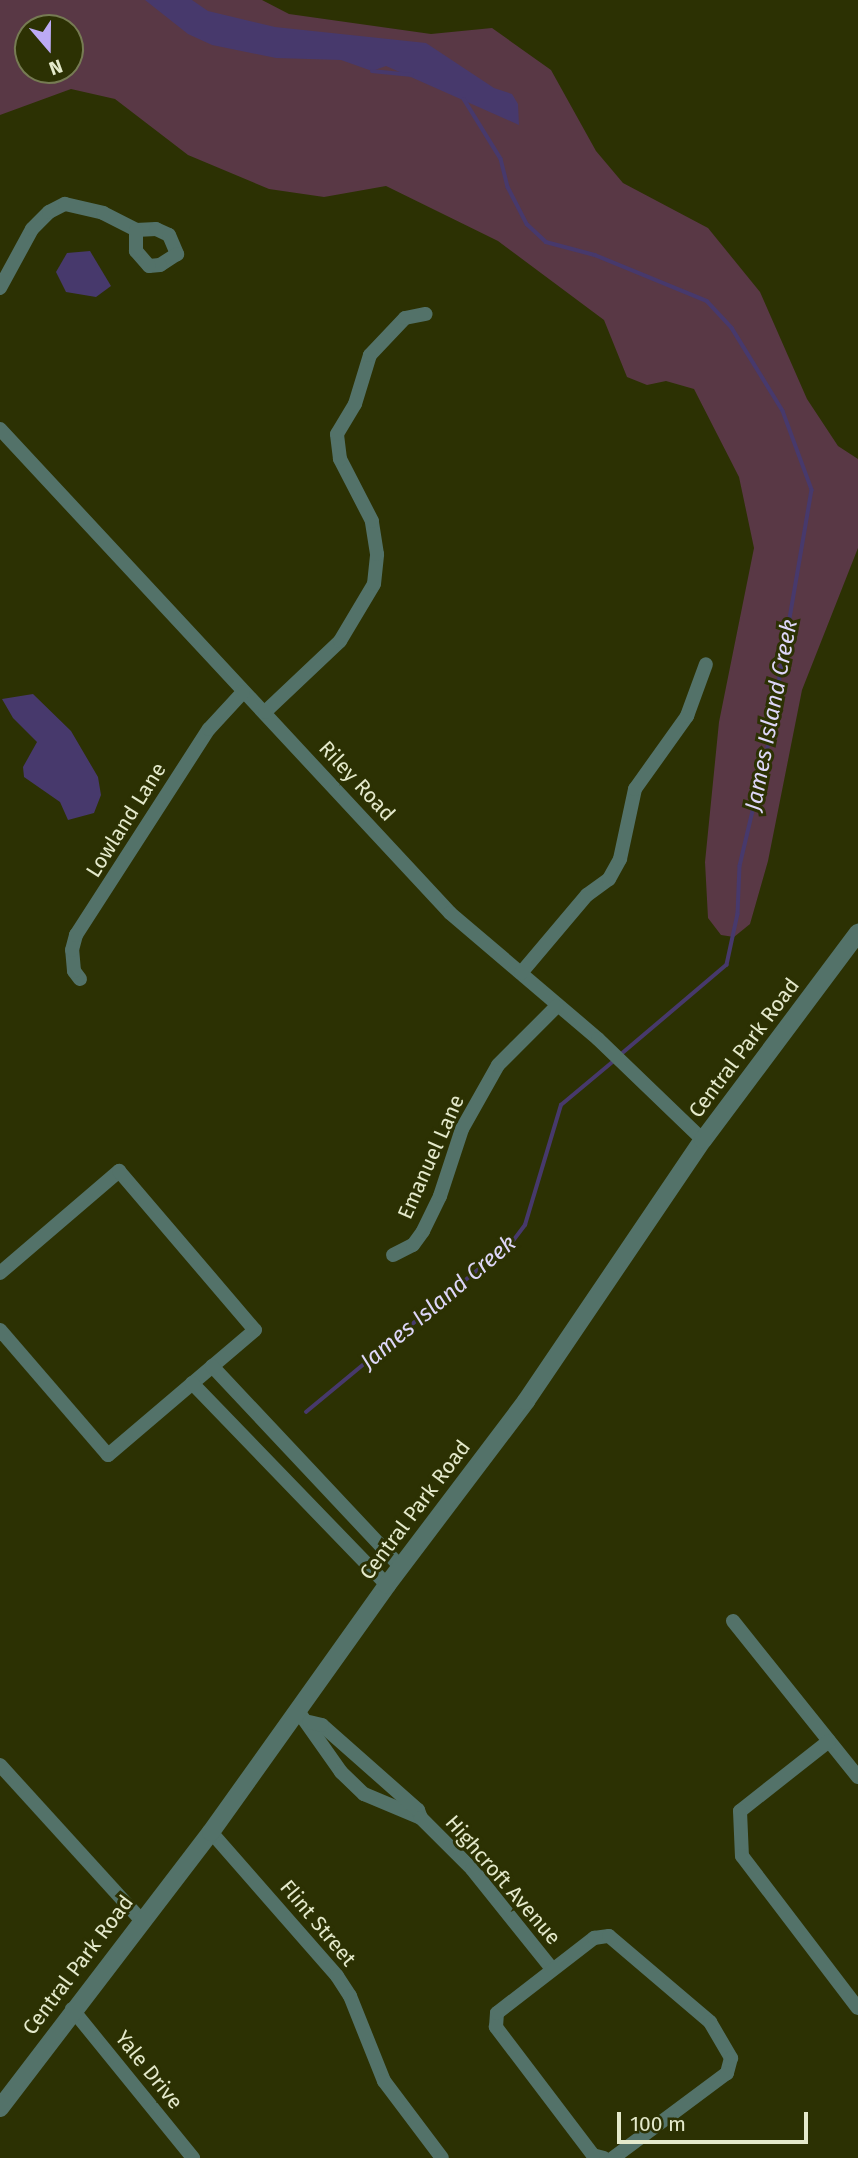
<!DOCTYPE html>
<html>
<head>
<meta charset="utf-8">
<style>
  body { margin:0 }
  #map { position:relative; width:858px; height:2158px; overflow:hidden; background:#2c3103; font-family:"Fira Sans",sans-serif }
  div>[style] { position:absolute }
  .green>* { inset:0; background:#593845 }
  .water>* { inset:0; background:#47396c }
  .stream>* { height:3.5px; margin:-1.75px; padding:0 1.75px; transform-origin:1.75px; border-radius:1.75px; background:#47396c }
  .minor>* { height:14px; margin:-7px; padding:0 7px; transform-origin:7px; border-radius:7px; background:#537269 }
  .tertiary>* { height:18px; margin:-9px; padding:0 9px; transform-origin:9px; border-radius:9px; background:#537269 }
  span { translate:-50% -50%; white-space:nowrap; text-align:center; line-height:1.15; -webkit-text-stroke:6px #2c3103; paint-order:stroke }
  .street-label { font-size:21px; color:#e4e9cb }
  .water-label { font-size:23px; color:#ddd6f8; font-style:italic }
  .north { position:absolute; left:14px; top:14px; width:70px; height:70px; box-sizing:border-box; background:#2c3103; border:2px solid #767b53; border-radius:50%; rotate:160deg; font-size:19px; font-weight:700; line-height:28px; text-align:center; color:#e4e9cb }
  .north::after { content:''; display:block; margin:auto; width:24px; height:32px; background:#bcaaf5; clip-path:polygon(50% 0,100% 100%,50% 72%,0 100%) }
  .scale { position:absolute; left:617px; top:2112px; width:191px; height:32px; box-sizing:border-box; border:4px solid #e4e9cb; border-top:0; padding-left:9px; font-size:21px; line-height:24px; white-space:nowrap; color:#e4e9cb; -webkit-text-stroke:5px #2c3103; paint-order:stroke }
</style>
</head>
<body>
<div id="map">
  <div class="green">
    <i style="clip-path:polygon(evenodd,0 0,262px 0,289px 14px,431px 34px,492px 28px,551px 70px,596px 151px,623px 183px,708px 228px,760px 292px,807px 399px,838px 446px,858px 459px,858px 548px,802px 690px,768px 861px,750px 924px,734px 937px,721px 935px,708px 918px,705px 862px,719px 722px,754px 548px,739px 477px,694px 389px,666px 381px,647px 385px,627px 377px,604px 320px,498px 241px,386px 186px,324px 197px,269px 189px,188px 155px,115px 99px,71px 89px,0 115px,0 0,28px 28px,70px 28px,70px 70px,28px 70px,28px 28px)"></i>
  </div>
  <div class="water">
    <i style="clip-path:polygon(145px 0,192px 0,208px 11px,275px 27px,426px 43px,494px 88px,512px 94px,518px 104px,519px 125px,386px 66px,372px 71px,341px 60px,276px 58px,212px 45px,188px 34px)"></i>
    <i style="clip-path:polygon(90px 251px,111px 286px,96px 297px,66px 292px,56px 272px,67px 253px)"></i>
    <i style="clip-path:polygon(33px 694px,71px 731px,98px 777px,101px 795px,94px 813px,68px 820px,60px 802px,24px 777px,23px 767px,37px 742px,13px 718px,2px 699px)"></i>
  </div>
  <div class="stream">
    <i style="left:372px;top:71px;width:40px;rotate:5.7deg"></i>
    <i style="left:464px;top:99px;width:70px;rotate:58.3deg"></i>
    <i style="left:501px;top:159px;width:29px;rotate:76deg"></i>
    <i style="left:508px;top:187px;width:42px;rotate:62.8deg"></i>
    <i style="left:527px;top:224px;width:26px;rotate:43deg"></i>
    <i style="left:546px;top:242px;width:51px;rotate:14.9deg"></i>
    <i style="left:595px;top:255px;width:121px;rotate:22.3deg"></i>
    <i style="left:707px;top:301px;width:37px;rotate:47deg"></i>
    <i style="left:732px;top:328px;width:97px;rotate:58.4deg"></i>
    <i style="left:783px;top:411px;width:84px;rotate:69.8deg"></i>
    <i style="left:812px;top:490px;width:266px;rotate:99.7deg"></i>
    <i style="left:767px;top:752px;width:117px;rotate:103.3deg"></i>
    <i style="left:740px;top:866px;width:48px;rotate:92.4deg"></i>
    <i style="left:738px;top:914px;width:52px;rotate:102.2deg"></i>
    <i style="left:727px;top:965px;width:139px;rotate:139.7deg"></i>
    <i style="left:306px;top:1412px;width:268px;rotate:-39.6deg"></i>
    <i style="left:513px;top:1241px;width:20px;rotate:-53deg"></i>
    <i style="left:525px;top:1225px;width:125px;rotate:-73.3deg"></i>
    <i style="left:561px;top:1105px;width:70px;rotate:-39.8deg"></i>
  </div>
  <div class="minor">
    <i style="left:0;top:288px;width:67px;rotate:-61.5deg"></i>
    <i style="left:32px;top:229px;width:24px;rotate:-45deg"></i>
    <i style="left:49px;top:212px;width:18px;rotate:-27deg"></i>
    <i style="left:65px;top:204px;width:39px;rotate:13deg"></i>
    <i style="left:103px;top:213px;width:37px;rotate:27deg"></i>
    <i style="left:136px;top:230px;width:20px;rotate:-3deg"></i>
    <i style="left:156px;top:229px;width:14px;rotate:25deg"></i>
    <i style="left:169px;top:235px;width:21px;rotate:67deg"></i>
    <i style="left:177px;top:254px;width:20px;rotate:147deg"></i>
    <i style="left:160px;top:265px;width:11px;rotate:175deg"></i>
    <i style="left:149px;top:266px;width:20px;rotate:-131deg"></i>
    <i style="left:136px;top:251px;width:21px;rotate:-90deg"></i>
    <i style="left:0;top:429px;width:661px;rotate:47.08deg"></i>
    <i style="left:450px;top:913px;width:194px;rotate:40.4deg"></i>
    <i style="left:598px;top:1039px;width:146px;rotate:43.9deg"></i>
    <i style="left:265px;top:712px;width:103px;rotate:-43.4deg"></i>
    <i style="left:340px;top:641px;width:66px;rotate:-59.2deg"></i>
    <i style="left:374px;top:584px;width:30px;rotate:-84deg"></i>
    <i style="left:377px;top:554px;width:33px;rotate:-99deg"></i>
    <i style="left:372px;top:521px;width:70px;rotate:-117.3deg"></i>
    <i style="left:340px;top:459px;width:25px;rotate:-97deg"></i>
    <i style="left:337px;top:434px;width:35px;rotate:-59deg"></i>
    <i style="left:355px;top:404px;width:51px;rotate:-73deg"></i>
    <i style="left:370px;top:355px;width:51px;rotate:-46.6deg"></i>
    <i style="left:405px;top:318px;width:21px;rotate:-11deg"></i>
    <i style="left:521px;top:973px;width:102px;rotate:-49.8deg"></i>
    <i style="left:587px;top:895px;width:27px;rotate:-36deg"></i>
    <i style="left:609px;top:879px;width:23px;rotate:-61deg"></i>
    <i style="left:620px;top:859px;width:72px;rotate:-77.9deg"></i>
    <i style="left:635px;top:789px;width:90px;rotate:-54.5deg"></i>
    <i style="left:687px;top:716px;width:55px;rotate:-69.9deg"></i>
    <i style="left:80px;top:979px;width:10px;rotate:-127deg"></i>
    <i style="left:74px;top:971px;width:21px;rotate:-95deg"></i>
    <i style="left:72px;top:950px;width:16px;rotate:-75deg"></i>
    <i style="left:76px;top:935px;width:245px;rotate:-57.2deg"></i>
    <i style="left:209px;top:729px;width:50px;rotate:-47.4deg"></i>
    <i style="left:393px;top:1255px;width:22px;rotate:-27deg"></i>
    <i style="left:413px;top:1245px;width:17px;rotate:-54deg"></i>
    <i style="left:423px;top:1231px;width:39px;rotate:-64deg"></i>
    <i style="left:440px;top:1196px;width:71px;rotate:-71.8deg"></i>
    <i style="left:462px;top:1129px;width:73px;rotate:-60.6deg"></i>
    <i style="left:498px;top:1065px;width:83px;rotate:-45deg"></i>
    <i style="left:0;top:1273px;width:157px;rotate:-40.6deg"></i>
    <i style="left:119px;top:1171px;width:209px;rotate:49.5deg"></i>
    <i style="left:255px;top:1330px;width:193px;rotate:139.6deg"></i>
    <i style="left:108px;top:1455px;width:165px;rotate:-130.8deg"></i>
    <i style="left:212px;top:1366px;width:276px;rotate:46.8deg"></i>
    <i style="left:192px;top:1383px;width:281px;rotate:46deg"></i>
    <i style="left:733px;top:1621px;width:200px;rotate:51.3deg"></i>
    <i style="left:298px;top:1711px;width:75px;rotate:54.8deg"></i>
    <i style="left:341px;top:1772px;width:32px;rotate:44deg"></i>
    <i style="left:364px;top:1794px;width:62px;rotate:22.8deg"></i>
    <i style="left:421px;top:1818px;width:9px;rotate:-111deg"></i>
    <i style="left:418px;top:1810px;width:128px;rotate:-138.5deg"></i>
    <i style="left:322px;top:1725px;width:13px;rotate:-167deg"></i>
    <i style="left:829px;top:1741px;width:113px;rotate:141.8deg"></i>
    <i style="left:740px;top:1811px;width:45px;rotate:87.5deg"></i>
    <i style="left:742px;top:1856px;width:191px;rotate:52.7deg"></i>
    <i style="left:0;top:1765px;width:210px;rotate:47.7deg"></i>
    <i style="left:421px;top:1818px;width:72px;rotate:45deg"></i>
    <i style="left:472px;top:1869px;width:128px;rotate:51.3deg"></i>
    <i style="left:211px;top:1832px;width:191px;rotate:48.8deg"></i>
    <i style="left:337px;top:1976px;width:24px;rotate:57deg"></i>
    <i style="left:350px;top:1996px;width:92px;rotate:68.2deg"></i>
    <i style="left:384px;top:2081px;width:96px;rotate:53deg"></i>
    <i style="left:72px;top:2009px;width:192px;rotate:50.9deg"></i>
    <i style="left:604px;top:2158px;width:11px;rotate:-165deg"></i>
    <i style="left:593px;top:2155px;width:161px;rotate:-127.2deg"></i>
    <i style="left:496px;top:2027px;width:14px;rotate:-86deg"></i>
    <i style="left:497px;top:2013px;width:123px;rotate:-37.7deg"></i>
    <i style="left:594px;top:1938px;width:15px;rotate:-8deg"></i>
    <i style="left:609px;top:1936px;width:133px;rotate:40.4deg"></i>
    <i style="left:710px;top:2022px;width:42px;rotate:59.7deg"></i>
    <i style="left:731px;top:2058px;width:16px;rotate:105deg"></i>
    <i style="left:727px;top:2073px;width:142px;rotate:143.3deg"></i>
  </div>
  <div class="tertiary">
    <i style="left:0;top:2108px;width:347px;rotate:-52.6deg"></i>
    <i style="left:211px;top:1832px;width:303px;rotate:-54.5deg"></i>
    <i style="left:387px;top:1585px;width:231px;rotate:-52.9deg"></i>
    <i style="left:526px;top:1401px;width:315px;rotate:-55.9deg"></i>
    <i style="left:703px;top:1140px;width:259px;rotate:-53.2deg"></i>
  </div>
  <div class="street-label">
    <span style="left:357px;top:781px;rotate:47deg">Riley Road</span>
    <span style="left:126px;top:820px;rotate:-58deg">Lowland Lane</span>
    <span style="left:744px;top:1048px;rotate:-53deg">Central Park Road</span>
    <span style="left:431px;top:1157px;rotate:-66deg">Emanuel Lane</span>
    <span style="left:415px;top:1510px;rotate:-53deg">Central Park Road</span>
    <span style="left:503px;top:1880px;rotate:49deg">Highcroft Avenue</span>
    <span style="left:318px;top:1923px;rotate:50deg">Flint Street</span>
    <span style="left:78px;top:1965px;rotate:-53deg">Central Park Road</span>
    <span style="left:149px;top:2070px;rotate:51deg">Yale Drive</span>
  </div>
  <div class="water-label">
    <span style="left:771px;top:715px;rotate:-79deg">James Island Creek</span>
    <span style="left:438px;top:1302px;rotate:-40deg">James Island Creek</span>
  </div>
  <div class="north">N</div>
  <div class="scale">100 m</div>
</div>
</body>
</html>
